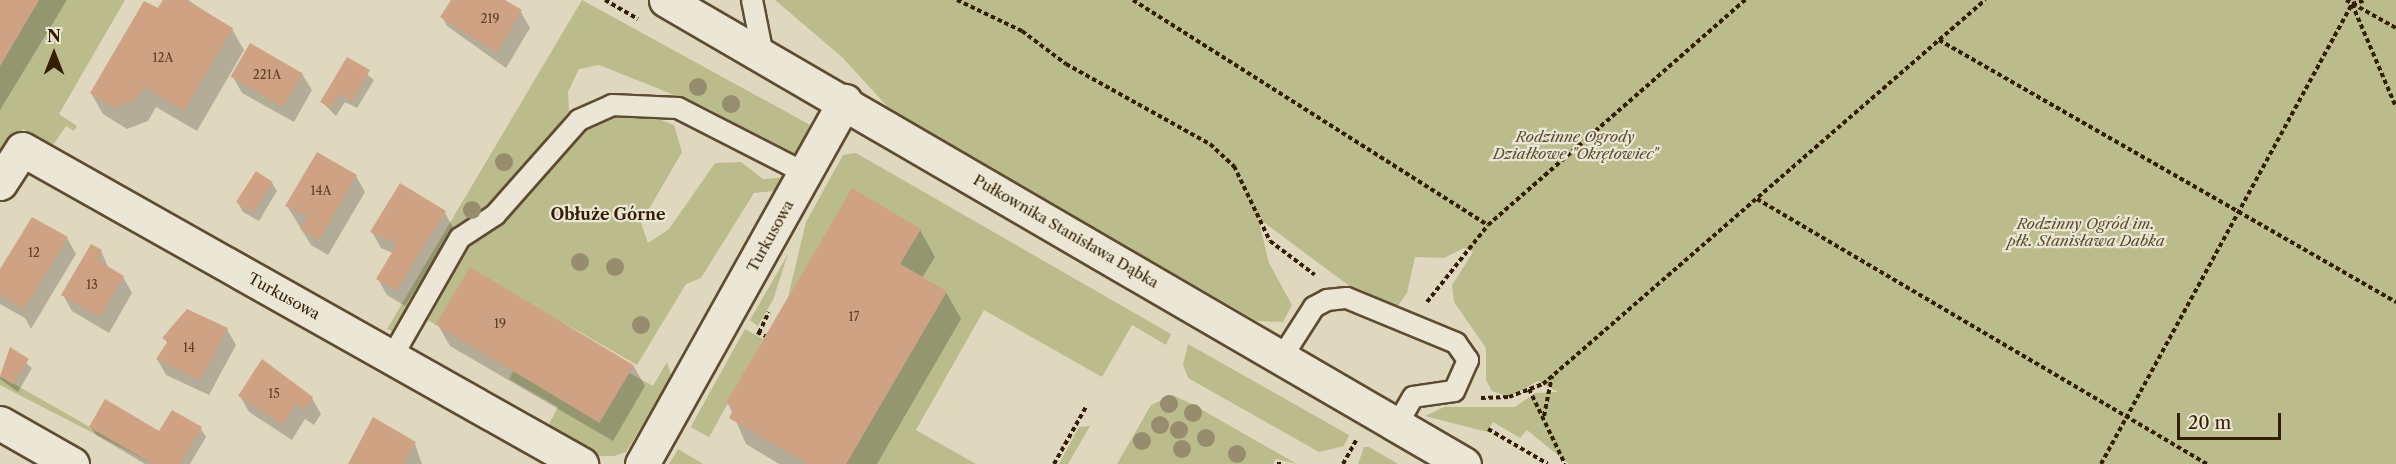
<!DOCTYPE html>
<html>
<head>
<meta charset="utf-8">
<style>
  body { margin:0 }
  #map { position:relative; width:2396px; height:464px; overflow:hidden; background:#e0d8be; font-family:"Libre Caslon Text",serif }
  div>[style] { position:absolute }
  .green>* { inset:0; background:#babc8c; transform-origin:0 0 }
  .shadow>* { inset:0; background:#0003 }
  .building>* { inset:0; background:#cfa284; transform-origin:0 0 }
  .path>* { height:4px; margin-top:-2px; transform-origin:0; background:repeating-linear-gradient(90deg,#341d00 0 4.5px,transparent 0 7.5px) }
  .roads { filter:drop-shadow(2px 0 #5f4c30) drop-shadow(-2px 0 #5f4c30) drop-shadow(0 2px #5f4c30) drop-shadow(0 -2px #5f4c30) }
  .lane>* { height:20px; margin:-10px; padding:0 10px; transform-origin:10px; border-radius:10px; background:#ebe6d5 }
  .street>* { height:33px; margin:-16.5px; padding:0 16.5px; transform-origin:16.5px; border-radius:16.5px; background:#ebe6d5 }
  .secondary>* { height:33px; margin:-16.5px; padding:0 16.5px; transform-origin:16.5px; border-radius:16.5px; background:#ebe6d5 }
  .trees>* { width:18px; height:18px; margin:-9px; border-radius:50%; background:#978c6d }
  span { translate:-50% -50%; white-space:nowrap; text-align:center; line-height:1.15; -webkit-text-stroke:4.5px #ebe6d5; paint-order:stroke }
  .number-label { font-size:12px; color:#5b3e21 }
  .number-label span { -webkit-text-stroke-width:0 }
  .park-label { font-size:15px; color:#5c4d2a; font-style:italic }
  .street-label { font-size:15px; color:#341d00 }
  .neighbourhood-label { font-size:16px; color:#341d00; font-weight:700 }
  .north { position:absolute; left:24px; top:24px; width:60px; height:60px; -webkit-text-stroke:4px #ebe6d5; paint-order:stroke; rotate:0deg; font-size:16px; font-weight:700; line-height:24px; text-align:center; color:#341d00 }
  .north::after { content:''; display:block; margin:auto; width:21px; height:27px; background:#341d00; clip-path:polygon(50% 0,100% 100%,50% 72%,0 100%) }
  .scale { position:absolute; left:2177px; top:413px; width:104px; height:27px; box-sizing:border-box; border:3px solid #341d00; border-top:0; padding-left:8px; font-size:18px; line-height:21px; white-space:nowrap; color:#341d00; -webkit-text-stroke:4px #ebe6d5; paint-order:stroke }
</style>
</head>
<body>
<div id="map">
  <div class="green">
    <i style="clip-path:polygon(39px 0,125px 0,59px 114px,77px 126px,74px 131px,66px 126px,53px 145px,23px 129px,0 167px,0 66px)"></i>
    <i style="clip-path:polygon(582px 0,812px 126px,809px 137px,795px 157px,707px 108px,599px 65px,579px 69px,568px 92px,569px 111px,518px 176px,464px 227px,397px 334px,387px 329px)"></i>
    <i style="clip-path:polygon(775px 0,2396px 0,2396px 464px,1569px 464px,1527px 430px,1520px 438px,1493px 422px,1487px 432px,1425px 416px,1444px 407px,1515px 407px,1535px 393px,1558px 392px,1538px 381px,1509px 397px,1492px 391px,1486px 380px,1486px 348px,1454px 302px,1452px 285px,1473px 252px,1464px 248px,1444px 258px,1415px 257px,1407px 293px,1397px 307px,1371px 302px,1258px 218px,1269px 263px,1292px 305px,1283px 322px,1257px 321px,894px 114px,843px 58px)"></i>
    <i style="clip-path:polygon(645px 114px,674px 125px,682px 152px,641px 223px,648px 243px,669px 229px,715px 163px,741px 162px,763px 179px,790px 177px,782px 190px,754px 193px,701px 278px,686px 284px,637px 365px,564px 323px,436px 325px,428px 320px,467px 249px,511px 214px,582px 130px,610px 115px)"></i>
    <i style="clip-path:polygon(856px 153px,1171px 334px,1166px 345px,1132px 325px,1102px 377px,984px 310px,916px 430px,976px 464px,846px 464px,947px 291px,900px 264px,920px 229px,852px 189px,788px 297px,806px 222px,843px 155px)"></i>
    <i style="clip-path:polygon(788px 254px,773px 300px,758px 326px,750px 320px)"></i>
    <i style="left:745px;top:329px;width:21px;height:112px;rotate:29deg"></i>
    <i style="clip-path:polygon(1188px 344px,1349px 435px,1344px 446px,1319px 452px,1188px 378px,1183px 365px)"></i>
    <i style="clip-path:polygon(667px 362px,672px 377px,626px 452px,614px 456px,595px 456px,546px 430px,558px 407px,509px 379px,514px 370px,601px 420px,629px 373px,653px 386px)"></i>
    <i style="clip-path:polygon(0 376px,83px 423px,153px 464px,0 385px)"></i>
    <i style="clip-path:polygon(1172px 395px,1190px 403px,1297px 464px,1276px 459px,1273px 464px,1117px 464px,1151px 405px)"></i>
    <i style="clip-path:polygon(1090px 426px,1068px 464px,1059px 464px,1079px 427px)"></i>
    <i style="clip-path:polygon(1364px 447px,1369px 447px,1398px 464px,1358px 464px)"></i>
    <i style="clip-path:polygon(678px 449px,703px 464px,669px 464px)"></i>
  </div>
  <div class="shadow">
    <i style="clip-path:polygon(0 0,67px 0,0 110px)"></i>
    <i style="clip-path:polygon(164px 0,188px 0,232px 29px,244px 50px,197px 131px,156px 107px,148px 121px,127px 129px,103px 114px,91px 93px)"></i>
    <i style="clip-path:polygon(453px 0,502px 0,521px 12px,530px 28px,506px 68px,447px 26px,442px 17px)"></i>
    <i style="clip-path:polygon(348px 59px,374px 80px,357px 108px,345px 102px,336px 116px,322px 102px)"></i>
    <i style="clip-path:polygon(302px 74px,312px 90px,294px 122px,242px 93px,233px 77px)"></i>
    <i style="clip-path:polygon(356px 176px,365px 192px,328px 255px,311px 245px,287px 206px)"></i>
    <i style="clip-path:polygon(272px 183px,277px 191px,259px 221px,243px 212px,238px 203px)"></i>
    <i style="clip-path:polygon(445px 213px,454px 229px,405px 306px,387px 295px,378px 279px,393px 253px,381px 248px,372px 232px)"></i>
    <i style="clip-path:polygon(920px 230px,935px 257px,922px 278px,946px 292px,961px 319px,877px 464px,779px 464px,746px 444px,728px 403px)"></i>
    <i style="clip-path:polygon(67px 238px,76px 254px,31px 329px,25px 318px,0 304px,0 272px)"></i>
    <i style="clip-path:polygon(101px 251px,109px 269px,123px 277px,132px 293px,109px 333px,72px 311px,63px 295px)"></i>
    <i style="clip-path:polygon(438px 325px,633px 365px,645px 386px,613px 441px,450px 346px)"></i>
    <i style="clip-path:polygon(227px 329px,236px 345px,209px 395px,166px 375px,157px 359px,168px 344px,164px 338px)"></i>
    <i style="clip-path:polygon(10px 349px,32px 368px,18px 392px,0 379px)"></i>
    <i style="clip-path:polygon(240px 396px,312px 398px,321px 414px,314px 425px,305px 419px,292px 440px,249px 412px)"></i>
    <i style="clip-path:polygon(373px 419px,415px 444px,422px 464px,350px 464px)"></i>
    <i style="clip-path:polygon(91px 427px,160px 434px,201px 429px,206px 437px,190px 464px,145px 464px,96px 435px)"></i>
  </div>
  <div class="building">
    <i style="clip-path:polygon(0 0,39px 0,0 66px)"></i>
    <i style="clip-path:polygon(163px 0,186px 0,233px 28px,184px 111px,144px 87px,136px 100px,114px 108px,90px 93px,144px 1px,158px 8px)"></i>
    <i style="clip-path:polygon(451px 0,505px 0,522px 10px,497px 53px,440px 17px)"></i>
    <i style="left:250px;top:43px;width:61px;height:39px;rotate:30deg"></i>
    <i style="clip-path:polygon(347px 57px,370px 70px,352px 101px,340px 94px,331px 108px,320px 102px)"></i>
    <i style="clip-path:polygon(317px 152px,357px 175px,319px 240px,300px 229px,308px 217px,285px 206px)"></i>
    <i style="left:256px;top:171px;width:20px;height:37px;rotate:33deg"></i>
    <i style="clip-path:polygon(400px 183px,446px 211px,396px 291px,376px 279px,397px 244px,370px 232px)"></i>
    <i style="clip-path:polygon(852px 188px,921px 229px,900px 264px,947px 291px,846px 464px,808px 464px,729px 418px,734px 408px,726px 403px)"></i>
    <i style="clip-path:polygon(32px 217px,68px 237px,24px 310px,0 294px,0 269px)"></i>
    <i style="clip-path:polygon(91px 244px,102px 250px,97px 260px,124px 276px,100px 317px,61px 295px)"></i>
    <i style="left:470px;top:267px;width:191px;height:67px;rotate:31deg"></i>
    <i style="clip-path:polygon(187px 309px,228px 328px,200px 380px,156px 359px,168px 341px,162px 338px)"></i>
    <i style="clip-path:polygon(10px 347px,29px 359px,13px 384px,0 376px)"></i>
    <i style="clip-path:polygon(262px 359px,313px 397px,305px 410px,295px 404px,283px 425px,238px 396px)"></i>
    <i style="clip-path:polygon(105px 399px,159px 431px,172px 410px,202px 427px,180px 464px,153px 464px,89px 427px)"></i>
    <i style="clip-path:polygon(373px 417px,416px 442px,403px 464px,348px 464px)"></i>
  </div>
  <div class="path">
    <i style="left:605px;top:0;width:38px;rotate:30deg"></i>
    <i style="left:957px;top:0;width:72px;rotate:25.5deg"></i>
    <i style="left:1022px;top:31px;width:55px;rotate:36.9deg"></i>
    <i style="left:1066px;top:64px;width:165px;rotate:29.1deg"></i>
    <i style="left:1210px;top:144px;width:33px;rotate:43deg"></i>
    <i style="left:1234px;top:166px;width:83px;rotate:64.4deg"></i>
    <i style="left:1270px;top:241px;width:56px;rotate:37.1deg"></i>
    <i style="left:1133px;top:0;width:420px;rotate:32.4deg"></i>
    <i style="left:1488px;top:225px;width:342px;rotate:-41.2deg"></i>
    <i style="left:2346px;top:0;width:57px;rotate:29.2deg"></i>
    <i style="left:2352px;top:4px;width:112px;rotate:66.9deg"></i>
    <i style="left:1939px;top:40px;width:527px;rotate:29.83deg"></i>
    <i style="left:1757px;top:199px;width:522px;rotate:30.49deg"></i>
    <i style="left:1427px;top:302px;width:98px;rotate:-51.6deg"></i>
    <i style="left:757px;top:332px;width:9px;rotate:27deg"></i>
    <i style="left:759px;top:333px;width:23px;rotate:-65deg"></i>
    <i style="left:1529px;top:389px;width:83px;rotate:64.4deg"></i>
    <i style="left:1481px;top:398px;width:28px;rotate:-2deg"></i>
    <i style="left:1509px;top:397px;width:36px;rotate:-21deg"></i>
    <i style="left:1543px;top:384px;width:586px;rotate:-40.98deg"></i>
    <i style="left:1544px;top:416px;width:41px;rotate:-78.7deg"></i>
    <i style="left:1488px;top:429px;width:69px;rotate:30.3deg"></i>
    <i style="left:1054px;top:464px;width:65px;rotate:-60.7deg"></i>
    <i style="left:1277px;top:464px;width:7px"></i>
    <i style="left:1343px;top:464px;width:29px;rotate:-61deg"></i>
    <i style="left:2101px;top:464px;width:524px;rotate:-61.38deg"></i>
    <i style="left:2352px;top:4px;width:15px;rotate:-16deg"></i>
  </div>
  <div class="roads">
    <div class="lane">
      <i style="left:752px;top:0;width:56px;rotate:78.7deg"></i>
      <i style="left:392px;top:357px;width:137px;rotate:-60.3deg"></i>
      <i style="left:460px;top:238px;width:42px;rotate:-33.3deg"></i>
      <i style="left:495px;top:215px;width:127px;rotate:-48.5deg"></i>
      <i style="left:579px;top:120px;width:36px;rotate:-24deg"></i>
      <i style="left:612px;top:105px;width:66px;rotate:2.6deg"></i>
      <i style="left:678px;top:108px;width:143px;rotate:27.1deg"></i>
      <i style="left:1282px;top:357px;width:59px;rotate:-57.4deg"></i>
      <i style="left:1314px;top:307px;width:15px;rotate:-28deg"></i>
      <i style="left:1327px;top:300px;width:20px;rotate:-6deg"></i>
      <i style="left:1347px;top:298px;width:118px;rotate:22.4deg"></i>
      <i style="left:1456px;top:343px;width:21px;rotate:55deg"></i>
      <i style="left:1468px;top:360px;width:34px;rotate:114deg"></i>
      <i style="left:1454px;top:391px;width:41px;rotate:171.7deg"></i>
      <i style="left:1413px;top:397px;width:32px;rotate:120deg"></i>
    </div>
    <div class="street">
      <i style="left:0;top:183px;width:40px;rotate:-57.1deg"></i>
      <i style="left:22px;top:149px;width:642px;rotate:29.4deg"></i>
      <i style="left:0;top:423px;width:83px;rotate:29.7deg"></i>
      <i style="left:642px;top:464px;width:416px;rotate:-60.8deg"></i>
    </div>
    <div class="secondary">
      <i style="left:666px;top:0;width:923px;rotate:30.18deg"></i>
    </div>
  </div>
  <div class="trees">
    <i style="left:698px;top:87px"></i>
    <i style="left:731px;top:104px"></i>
    <i style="left:504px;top:162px"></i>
    <i style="left:472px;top:210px"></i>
    <i style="left:580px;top:262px"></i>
    <i style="left:615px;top:267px"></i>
    <i style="left:641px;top:325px"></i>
    <i style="left:1169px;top:404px"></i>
    <i style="left:1193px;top:413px"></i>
    <i style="left:1160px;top:425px"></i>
    <i style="left:1179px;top:430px"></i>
    <i style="left:1206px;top:438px"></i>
    <i style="left:1142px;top:441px"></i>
    <i style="left:1182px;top:449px"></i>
    <i style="left:1237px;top:454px"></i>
  </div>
  <div class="number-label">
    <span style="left:490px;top:19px">219</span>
    <span style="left:163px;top:58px">12A</span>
    <span style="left:267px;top:75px">221A</span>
    <span style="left:321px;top:191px">14A</span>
    <span style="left:34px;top:253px">12</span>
    <span style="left:92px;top:285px">13</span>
    <span style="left:854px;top:317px">17</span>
    <span style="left:500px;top:324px">19</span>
    <span style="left:189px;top:348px">14</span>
    <span style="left:274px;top:394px">15</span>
  </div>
  <div class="park-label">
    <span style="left:1575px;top:145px">Rodzinne Ogrody<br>Działkowe "Okrętowiec"</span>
    <span style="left:2086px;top:232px">Rodzinny Ogród im.<br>płk. Stanisława Dabka</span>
  </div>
  <div class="street-label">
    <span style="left:1066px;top:231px;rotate:30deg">Pułkownika Stanisława Dąbka</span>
    <span style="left:770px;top:236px;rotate:-61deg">Turkusowa</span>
    <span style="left:284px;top:296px;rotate:29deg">Turkusowa</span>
  </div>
  <div class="neighbourhood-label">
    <span style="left:608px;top:214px">Obłuże Górne</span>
  </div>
  <div class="north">N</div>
  <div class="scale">20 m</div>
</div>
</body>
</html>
